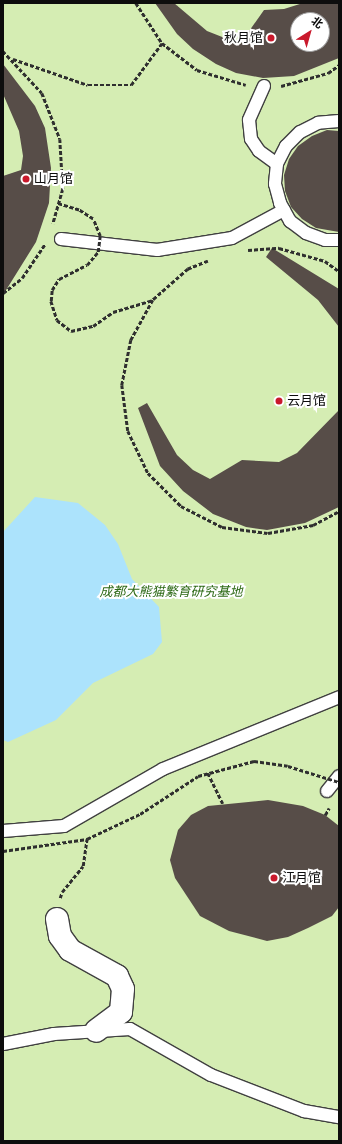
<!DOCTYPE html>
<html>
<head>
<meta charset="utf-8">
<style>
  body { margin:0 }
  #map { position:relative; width:342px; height:1144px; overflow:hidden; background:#fffaed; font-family:"Source Serif 4","Noto Sans SC",serif }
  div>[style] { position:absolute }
  .green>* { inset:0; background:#d5edb3 }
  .water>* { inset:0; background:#ace3fc }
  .building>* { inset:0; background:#574d48 }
  .path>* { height:2.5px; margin-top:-1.25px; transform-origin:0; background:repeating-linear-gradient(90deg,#2f2f2f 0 4px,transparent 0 6px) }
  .roads { filter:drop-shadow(1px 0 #404040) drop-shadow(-1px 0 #404040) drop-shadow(0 1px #404040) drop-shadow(0 -1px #404040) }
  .lane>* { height:12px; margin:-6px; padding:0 6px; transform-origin:6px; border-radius:6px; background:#fff }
  .street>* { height:22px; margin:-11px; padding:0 11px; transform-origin:11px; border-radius:11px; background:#fff }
  .path-bridge>* { height:2.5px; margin-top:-1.25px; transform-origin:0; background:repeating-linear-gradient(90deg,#2f2f2f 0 4px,transparent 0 6px) }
  .dots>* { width:11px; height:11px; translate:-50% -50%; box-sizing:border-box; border:2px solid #fff; border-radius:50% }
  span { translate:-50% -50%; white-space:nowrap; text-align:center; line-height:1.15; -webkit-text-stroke:4px #fff; paint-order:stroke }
  .poi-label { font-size:13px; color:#0d0d0d }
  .right { translate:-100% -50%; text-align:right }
  .left { translate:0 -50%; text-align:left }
  .park-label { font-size:13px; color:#2e6a17; font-style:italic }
  .frame { position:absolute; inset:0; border:4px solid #0d0d0d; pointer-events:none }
  .north { position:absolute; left:290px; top:12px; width:40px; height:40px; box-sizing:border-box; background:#fff; border:1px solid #9e9e9e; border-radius:50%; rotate:37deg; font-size:11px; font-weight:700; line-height:16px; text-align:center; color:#0d0d0d }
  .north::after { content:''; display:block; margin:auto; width:14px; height:18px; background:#c9192c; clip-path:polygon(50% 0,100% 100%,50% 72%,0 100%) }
</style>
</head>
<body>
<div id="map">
  <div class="green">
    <i style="clip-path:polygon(evenodd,3px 3px,339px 3px,339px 1141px,3px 1141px,3px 3px,298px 20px,322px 20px,322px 44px,298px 44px,298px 20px)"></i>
  </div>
  <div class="water">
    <i style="clip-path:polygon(35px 497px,78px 503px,105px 525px,118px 544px,132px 579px,159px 607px,162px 642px,153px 654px,93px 683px,56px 720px,8px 742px,3px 740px,3px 532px)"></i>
  </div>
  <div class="building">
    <i style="clip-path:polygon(evenodd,155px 3px,174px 3px,207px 31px,240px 44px,264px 10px,284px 9px,303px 3px,339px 3px,339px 58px,294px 76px,263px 78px,236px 73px,216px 64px,193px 49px,177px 34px,155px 3px,298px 20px,322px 20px,322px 44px,298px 44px,298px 20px)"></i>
    <i style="clip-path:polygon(3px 64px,35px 106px,45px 128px,51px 168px,49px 203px,36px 242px,3px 295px,3px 176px,21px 170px,23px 156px,19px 131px,3px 94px)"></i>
    <i style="clip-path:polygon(327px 130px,339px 131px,339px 232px,316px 228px,302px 219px,291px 207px,285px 191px,284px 175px,289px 159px,298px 146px,312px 136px)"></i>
    <i style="clip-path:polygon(272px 248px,339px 289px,339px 327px,318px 300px,266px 257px)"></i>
    <i style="clip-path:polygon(147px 403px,177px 455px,193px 470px,210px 479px,242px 460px,279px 462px,297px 453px,339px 410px,339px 507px,305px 523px,267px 530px,246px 527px,213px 514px,183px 491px,160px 466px,138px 408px)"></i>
    <i style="clip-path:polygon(268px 800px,303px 806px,325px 815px,339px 826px,339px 907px,332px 916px,308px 928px,288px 937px,267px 941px,229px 931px,200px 916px,175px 878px,170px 860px,178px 830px,191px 815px,208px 806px)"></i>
  </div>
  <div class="path">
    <i style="left:136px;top:3px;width:48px;rotate:57deg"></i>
    <i style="left:162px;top:43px;width:44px;rotate:37.6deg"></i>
    <i style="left:197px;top:70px;width:51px;rotate:17deg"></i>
    <i style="left:3px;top:51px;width:57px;rotate:47.1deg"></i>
    <i style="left:42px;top:93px;width:49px;rotate:68.6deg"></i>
    <i style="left:60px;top:139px;width:50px;rotate:86.6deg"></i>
    <i style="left:63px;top:189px;width:36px;rotate:106deg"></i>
    <i style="left:13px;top:59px;width:79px;rotate:19.1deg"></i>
    <i style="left:88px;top:85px;width:43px"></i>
    <i style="left:131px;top:85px;width:52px;rotate:-53.6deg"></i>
    <i style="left:281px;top:86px;width:49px;rotate:-15.5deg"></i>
    <i style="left:328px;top:73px;width:14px;rotate:-36deg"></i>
    <i style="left:248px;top:250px;width:31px;rotate:-4deg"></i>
    <i style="left:279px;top:248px;width:48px;rotate:15.8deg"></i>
    <i style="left:325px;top:261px;width:17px;rotate:36deg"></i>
    <i style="left:208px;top:261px;width:22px;rotate:158deg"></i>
    <i style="left:188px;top:269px;width:47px;rotate:138.5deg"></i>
    <i style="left:153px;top:300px;width:46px;rotate:118.8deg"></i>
    <i style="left:131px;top:340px;width:46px;rotate:101.3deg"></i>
    <i style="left:122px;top:385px;width:46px;rotate:82.6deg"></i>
    <i style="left:128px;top:431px;width:47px;rotate:64.5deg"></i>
    <i style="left:148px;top:473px;width:47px;rotate:45deg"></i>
    <i style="left:181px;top:506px;width:46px;rotate:27.1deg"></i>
    <i style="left:222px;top:527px;width:46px;rotate:7.4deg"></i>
    <i style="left:268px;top:533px;width:46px;rotate:-10.1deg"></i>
    <i style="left:313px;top:525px;width:30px;rotate:-28deg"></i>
    <i style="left:3px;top:293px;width:24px;rotate:-38deg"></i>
    <i style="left:22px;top:278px;width:41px;rotate:-55.9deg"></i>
    <i style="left:51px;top:301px;width:20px;rotate:72deg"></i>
    <i style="left:57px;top:320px;width:18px;rotate:38deg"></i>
    <i style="left:71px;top:331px;width:23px;rotate:-13deg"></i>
    <i style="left:93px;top:326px;width:24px;rotate:-35deg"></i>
    <i style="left:113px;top:312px;width:42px;rotate:-16.7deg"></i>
    <i style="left:208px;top:773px;width:34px;rotate:64deg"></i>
    <i style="left:325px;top:815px;width:8px;rotate:-60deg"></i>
    <i style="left:60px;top:898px;width:6px;rotate:-72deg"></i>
    <i style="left:62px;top:892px;width:33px;rotate:-51deg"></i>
    <i style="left:83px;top:866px;width:27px;rotate:-82deg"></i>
  </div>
  <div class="roads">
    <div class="lane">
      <i style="left:264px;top:86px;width:37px;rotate:114deg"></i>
      <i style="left:249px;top:120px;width:19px;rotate:84deg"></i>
      <i style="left:251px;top:139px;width:14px;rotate:56deg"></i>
      <i style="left:259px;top:151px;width:22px;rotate:36deg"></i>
      <i style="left:339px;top:121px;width:21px;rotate:175deg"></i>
      <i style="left:318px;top:123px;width:20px;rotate:153deg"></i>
      <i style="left:300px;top:132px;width:20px;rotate:135deg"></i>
      <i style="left:286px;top:146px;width:20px;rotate:117deg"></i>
      <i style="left:277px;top:164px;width:20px;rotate:96deg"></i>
      <i style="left:275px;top:184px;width:20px;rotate:75deg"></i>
      <i style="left:280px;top:203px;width:21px;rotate:61deg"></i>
      <i style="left:290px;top:221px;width:20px;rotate:37deg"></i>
      <i style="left:306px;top:233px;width:20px;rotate:20deg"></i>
      <i style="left:325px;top:240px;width:14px"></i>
      <i style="left:61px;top:239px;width:97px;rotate:6.5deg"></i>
      <i style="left:157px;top:250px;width:76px;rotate:-9.1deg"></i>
      <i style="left:232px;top:238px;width:59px;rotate:-28.3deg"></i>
      <i style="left:327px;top:791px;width:19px;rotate:-51deg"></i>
      <i style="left:3px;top:831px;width:61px;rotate:-4.7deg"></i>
      <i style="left:64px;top:826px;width:114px;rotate:-29.9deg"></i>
      <i style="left:163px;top:769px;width:190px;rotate:-22.2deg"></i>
      <i style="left:3px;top:1044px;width:52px;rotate:-11.1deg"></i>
      <i style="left:54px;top:1034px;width:76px;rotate:-3.8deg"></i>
      <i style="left:130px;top:1029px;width:93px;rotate:29.6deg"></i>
      <i style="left:211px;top:1075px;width:100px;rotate:21.2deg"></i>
      <i style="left:304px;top:1111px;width:36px;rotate:10deg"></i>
    </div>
    <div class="street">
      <i style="left:57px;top:919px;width:17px;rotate:80deg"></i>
      <i style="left:60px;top:936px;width:17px;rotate:54deg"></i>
      <i style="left:70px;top:950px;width:54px;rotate:29deg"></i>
      <i style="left:117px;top:976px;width:14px;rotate:65deg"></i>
      <i style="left:123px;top:989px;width:23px;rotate:95deg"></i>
      <i style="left:121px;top:1012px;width:31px;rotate:143deg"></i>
    </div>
  </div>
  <div class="path-bridge">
    <i style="left:51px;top:301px;width:11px;rotate:-85deg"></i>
    <i style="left:52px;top:290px;width:13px;rotate:-58deg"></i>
    <i style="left:59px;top:279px;width:31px;rotate:-27deg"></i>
    <i style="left:87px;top:265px;width:17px;rotate:-50deg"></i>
    <i style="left:98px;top:252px;width:16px;rotate:-83deg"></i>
    <i style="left:100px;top:236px;width:18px;rotate:-112deg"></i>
    <i style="left:93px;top:219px;width:17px;rotate:-147deg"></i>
    <i style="left:79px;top:210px;width:21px;rotate:-163deg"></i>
    <i style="left:3px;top:851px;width:85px;rotate:-8.1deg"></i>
    <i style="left:87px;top:839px;width:59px;rotate:-25.3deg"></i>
    <i style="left:140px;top:814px;width:69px;rotate:-33.2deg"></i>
    <i style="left:198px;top:776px;width:58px;rotate:-15deg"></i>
    <i style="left:254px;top:761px;width:34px;rotate:8deg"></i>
    <i style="left:288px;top:766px;width:53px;rotate:17.4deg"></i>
  </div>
  <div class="dots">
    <i style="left:271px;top:38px;background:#c9192c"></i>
    <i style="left:26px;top:179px;background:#c9192c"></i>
    <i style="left:279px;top:401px;background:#c9192c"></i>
    <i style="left:274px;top:878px;background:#c9192c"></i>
  </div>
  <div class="poi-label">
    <span class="right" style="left:263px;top:38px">秋月馆</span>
    <span class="left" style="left:34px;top:179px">山月馆</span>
    <span class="left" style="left:287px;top:401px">云月馆</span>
    <span class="left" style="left:282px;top:878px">江月馆</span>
  </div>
  <div class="park-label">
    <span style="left:171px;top:592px">成都大熊猫繁育研究基地</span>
  </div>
  <div class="frame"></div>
  <div class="north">北</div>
</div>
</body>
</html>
